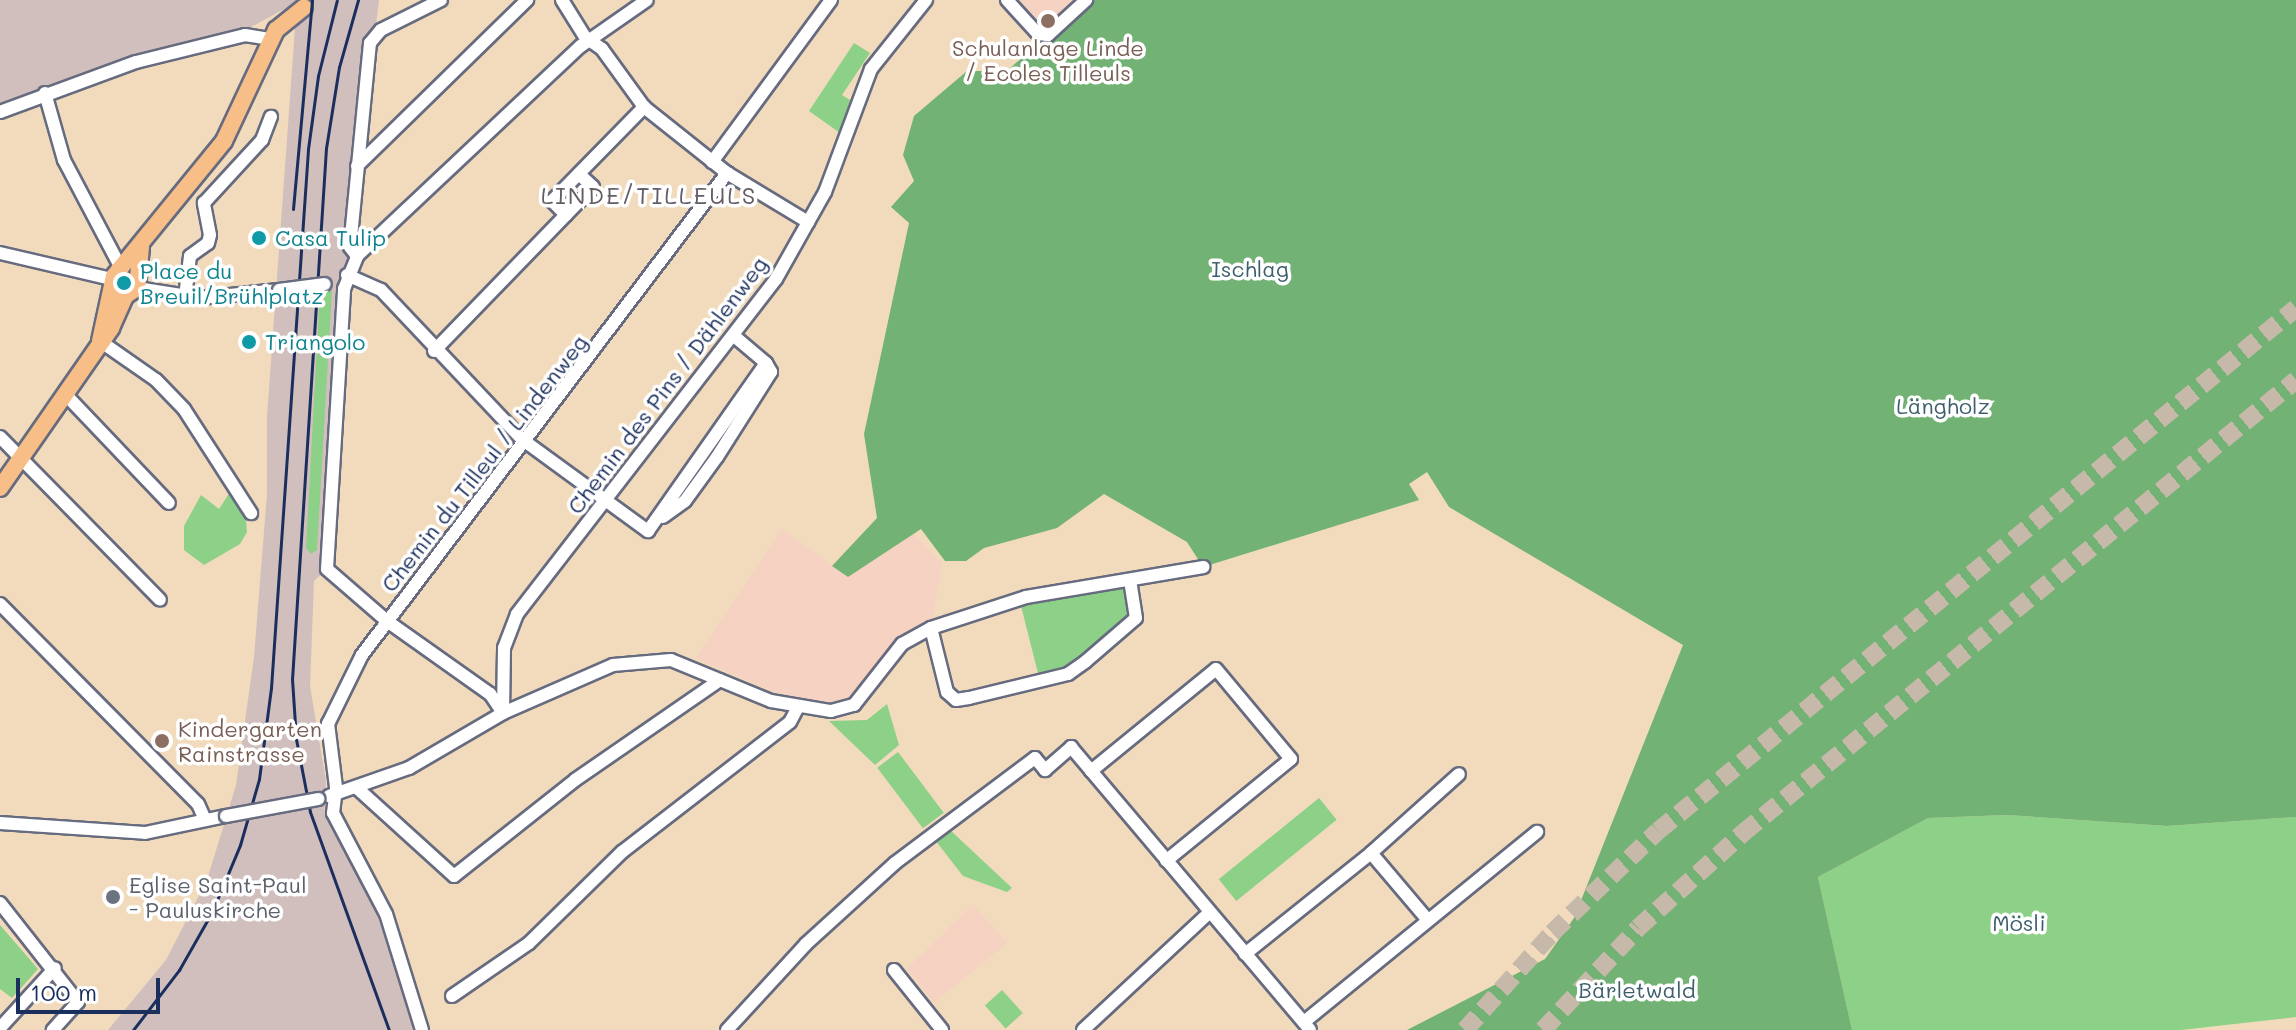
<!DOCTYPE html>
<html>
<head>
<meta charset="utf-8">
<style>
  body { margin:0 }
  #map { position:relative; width:2296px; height:1030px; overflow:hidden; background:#f1dbbc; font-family:Mali,sans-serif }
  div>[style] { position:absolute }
  .built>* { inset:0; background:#f5d2c2 }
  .industrial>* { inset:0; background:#d1bfbd }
  .green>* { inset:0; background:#8dd088; transform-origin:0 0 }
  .forest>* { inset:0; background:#72b274 }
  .highway-tunnel>* { height:18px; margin-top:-9px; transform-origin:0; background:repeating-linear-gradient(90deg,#c6b9a9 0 18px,transparent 0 27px) }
  .roads { filter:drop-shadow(2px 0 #666b7f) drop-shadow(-2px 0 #666b7f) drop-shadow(0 2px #666b7f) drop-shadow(0 -2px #666b7f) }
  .minor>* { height:12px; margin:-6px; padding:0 6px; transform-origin:6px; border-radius:6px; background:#fff }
  .major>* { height:16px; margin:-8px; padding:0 8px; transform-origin:8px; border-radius:8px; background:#f7be88 }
  .rail>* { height:3px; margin:-1.5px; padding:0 1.5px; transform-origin:1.5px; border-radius:1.5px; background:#1b2f5e }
  .bridges { filter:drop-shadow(2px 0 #666b7f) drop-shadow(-2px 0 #666b7f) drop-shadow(0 2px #666b7f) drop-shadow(0 -2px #666b7f) }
  .minor-bridge>* { height:12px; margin:-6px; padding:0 6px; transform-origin:6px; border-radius:6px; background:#fff }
  .dots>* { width:22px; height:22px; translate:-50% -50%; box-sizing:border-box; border:4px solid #fff; border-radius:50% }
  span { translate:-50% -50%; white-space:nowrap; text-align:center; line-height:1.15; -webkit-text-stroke:7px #fff; paint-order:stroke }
  .education-label { font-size:22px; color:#785e54 }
  .left { translate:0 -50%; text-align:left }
  .culture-label { font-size:22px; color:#0d838f }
  .park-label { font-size:22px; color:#3d5f6b }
  .street-label { font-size:22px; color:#1b2f5e }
  .worship-label { font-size:22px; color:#5b616d }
  .neighbourhood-label { font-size:24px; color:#625c65; letter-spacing:2px }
  .scale { position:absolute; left:16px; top:978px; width:144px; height:36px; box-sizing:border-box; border:4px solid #1b2f5e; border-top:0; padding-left:10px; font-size:24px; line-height:28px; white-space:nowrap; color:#1b2f5e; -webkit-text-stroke:6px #fff; paint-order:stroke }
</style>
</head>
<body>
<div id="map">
  <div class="built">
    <i style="clip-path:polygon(1007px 0,1086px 0,1048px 35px)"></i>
    <i style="clip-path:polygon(782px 529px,848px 577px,913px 533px,942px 563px,932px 622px,851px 700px,833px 706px,773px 692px,696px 658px)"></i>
    <i style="clip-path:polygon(973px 904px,1007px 943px,934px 1003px,907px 969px)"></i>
  </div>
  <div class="industrial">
    <i style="clip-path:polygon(0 0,379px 0,350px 247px,357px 256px,347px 274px,327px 569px,314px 581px,310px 686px,326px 781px,324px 809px,371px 900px,400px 975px,413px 1030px,108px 1030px,166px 960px,207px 880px,236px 785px,254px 657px,267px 494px,267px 416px,295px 28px,286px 8px,242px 32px,0 110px)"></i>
  </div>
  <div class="green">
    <i style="clip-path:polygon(854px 43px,870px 53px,842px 95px,850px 100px,840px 133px,809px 111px)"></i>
    <i style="clip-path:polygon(320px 291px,332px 291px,317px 550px,311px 554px,306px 548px)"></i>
    <i style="clip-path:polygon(232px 489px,245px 508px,247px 532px,240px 544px,204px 565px,184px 550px,184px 526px,201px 495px,219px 509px)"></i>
    <i style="clip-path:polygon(1121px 585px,1126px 587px,1131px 617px,1066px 670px,1039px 677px,1020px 602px)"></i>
    <i style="clip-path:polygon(887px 704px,899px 745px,875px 765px,829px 721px,867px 720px)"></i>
    <i style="left:898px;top:752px;width:76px;height:26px;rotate:53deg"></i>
    <i style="left:1319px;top:798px;width:28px;height:129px;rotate:51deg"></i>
    <i style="clip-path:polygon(2007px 815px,2167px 826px,2296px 817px,2296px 1017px,2181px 1030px,1852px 1030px,1818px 877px,1928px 818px)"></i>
    <i style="clip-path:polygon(949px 829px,1012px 888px,1007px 892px,963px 876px,935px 840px)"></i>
    <i style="clip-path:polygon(0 925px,38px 969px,12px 998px,0 989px)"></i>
    <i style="left:1002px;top:990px;width:31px;height:23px;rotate:48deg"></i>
  </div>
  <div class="forest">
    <i style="clip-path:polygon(1086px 0,2296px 0,2296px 817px,2167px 826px,2007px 815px,1928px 818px,1818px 877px,1852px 1030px,1407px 1030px,1545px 959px,1574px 918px,1683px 645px,1449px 507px,1427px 472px,1409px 484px,1419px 500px,1203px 567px,1187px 542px,1104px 494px,1057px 528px,984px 548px,966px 561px,945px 561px,921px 529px,848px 577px,832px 566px,877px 518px,864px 434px,909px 223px,891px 207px,914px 181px,903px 155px,914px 116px,967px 71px,1007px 71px)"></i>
  </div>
  <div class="highway-tunnel">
    <i style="left:1465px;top:1030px;width:130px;rotate:-48.1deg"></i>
    <i style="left:1552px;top:933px;width:147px;rotate:-43.9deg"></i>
    <i style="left:1658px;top:831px;width:825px;rotate:-39.34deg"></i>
    <i style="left:1543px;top:1030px;width:139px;rotate:-47deg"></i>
    <i style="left:1638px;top:928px;width:142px;rotate:-42.1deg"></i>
    <i style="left:1743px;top:833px;width:715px;rotate:-39.32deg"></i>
  </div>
  <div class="roads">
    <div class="minor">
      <i style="left:562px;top:0;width:44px;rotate:58.1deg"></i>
      <i style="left:585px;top:37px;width:21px;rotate:35deg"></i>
      <i style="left:602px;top:49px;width:72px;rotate:54.1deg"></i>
      <i style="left:644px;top:107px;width:106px;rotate:38.5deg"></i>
      <i style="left:727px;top:173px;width:95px;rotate:31.2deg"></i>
      <i style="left:1007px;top:0;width:46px;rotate:47.6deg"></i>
      <i style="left:1038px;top:34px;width:10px;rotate:6deg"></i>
      <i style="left:1048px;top:35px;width:52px;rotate:-42.6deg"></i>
      <i style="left:45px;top:93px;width:70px;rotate:74.2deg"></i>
      <i style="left:64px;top:160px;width:124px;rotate:62.2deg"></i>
      <i style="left:0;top:112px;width:145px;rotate:-20.2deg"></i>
      <i style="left:136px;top:62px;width:112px;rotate:-13.9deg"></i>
      <i style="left:245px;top:35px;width:26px;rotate:9deg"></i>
      <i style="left:712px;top:162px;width:201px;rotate:-53.7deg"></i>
      <i style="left:357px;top:166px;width:238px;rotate:-44.3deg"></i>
      <i style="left:566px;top:215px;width:20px;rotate:-135deg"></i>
      <i style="left:552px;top:201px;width:132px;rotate:-45.6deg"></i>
      <i style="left:0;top:253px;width:115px;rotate:13.1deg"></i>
      <i style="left:357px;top:256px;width:11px;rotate:-128deg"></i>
      <i style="left:350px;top:247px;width:205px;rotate:-84.4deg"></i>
      <i style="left:370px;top:43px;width:17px;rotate:-50deg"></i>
      <i style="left:381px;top:30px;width:67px;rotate:-26.6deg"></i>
      <i style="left:347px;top:275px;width:37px;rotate:24deg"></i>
      <i style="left:381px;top:290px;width:207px;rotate:46.6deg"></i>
      <i style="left:523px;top:440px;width:155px;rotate:36.1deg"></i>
      <i style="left:648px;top:531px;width:205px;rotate:-54.9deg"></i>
      <i style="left:766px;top:363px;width:42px;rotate:-139.8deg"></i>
      <i style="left:137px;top:288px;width:64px;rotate:9deg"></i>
      <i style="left:200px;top:298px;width:79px;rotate:-5.8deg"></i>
      <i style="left:185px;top:297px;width:41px;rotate:-83deg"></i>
      <i style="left:190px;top:256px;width:22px;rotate:-36deg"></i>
      <i style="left:208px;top:243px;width:8px;rotate:-76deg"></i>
      <i style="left:210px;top:235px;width:33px;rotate:-101deg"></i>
      <i style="left:204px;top:203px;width:86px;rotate:-47.4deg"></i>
      <i style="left:262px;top:140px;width:25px;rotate:-69deg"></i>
      <i style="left:100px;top:341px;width:68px;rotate:34.9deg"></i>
      <i style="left:156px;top:380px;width:40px;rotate:46deg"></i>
      <i style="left:184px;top:409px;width:124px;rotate:57.2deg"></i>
      <i style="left:434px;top:351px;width:228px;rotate:-45.9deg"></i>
      <i style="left:593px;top:187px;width:19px;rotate:-137deg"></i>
      <i style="left:66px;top:395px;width:149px;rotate:46.4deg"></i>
      <i style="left:0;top:437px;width:228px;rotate:45.5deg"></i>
      <i style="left:663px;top:517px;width:27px;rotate:-36deg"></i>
      <i style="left:685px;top:501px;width:54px;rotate:-54deg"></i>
      <i style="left:717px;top:457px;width:101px;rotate:-57.6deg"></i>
      <i style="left:771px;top:372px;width:10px;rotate:-119deg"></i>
      <i style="left:0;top:604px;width:281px;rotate:45.3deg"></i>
      <i style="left:198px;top:804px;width:17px;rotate:66deg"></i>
      <i style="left:931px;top:628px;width:66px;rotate:76deg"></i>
      <i style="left:947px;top:692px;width:12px;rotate:42deg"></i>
      <i style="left:956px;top:700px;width:13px;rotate:-9deg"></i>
      <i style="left:969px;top:698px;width:102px;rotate:-13.6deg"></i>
      <i style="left:1068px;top:674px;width:21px;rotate:-35deg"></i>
      <i style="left:1085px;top:662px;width:67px;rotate:-40.8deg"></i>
      <i style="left:1136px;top:618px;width:38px;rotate:-99deg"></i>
      <i style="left:503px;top:713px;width:23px;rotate:-124deg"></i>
      <i style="left:490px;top:694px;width:126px;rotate:-144.7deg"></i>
      <i style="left:387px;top:621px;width:79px;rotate:-139.1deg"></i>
      <i style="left:327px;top:569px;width:281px;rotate:-86.5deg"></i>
      <i style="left:344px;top:289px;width:35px;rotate:-68deg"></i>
      <i style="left:357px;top:256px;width:307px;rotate:-43.2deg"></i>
      <i style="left:581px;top:46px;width:80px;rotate:-34.9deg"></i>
      <i style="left:503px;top:713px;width:65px;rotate:-89.1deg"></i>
      <i style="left:504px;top:648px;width:36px;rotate:-69deg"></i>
      <i style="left:517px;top:614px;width:423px;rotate:-52.3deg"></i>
      <i style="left:776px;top:279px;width:100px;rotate:-60.6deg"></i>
      <i style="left:825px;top:192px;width:131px;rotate:-69.5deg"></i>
      <i style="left:871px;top:69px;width:88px;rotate:-51.4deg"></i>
      <i style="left:1091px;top:771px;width:161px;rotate:-39.2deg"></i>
      <i style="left:1216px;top:669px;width:117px;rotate:50.2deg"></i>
      <i style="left:1291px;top:759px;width:161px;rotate:140.8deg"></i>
      <i style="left:357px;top:788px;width:131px;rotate:42.2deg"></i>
      <i style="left:454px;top:876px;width:154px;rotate:-38.4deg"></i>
      <i style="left:575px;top:780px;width:176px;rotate:-34.6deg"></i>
      <i style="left:329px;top:796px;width:85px;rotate:-19.3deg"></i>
      <i style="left:409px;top:768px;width:109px;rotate:-30.3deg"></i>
      <i style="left:503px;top:713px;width:120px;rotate:-23.6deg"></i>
      <i style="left:613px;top:665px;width:58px;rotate:-4.9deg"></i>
      <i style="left:671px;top:660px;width:108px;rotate:22.3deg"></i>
      <i style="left:771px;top:701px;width:61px;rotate:9.5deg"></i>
      <i style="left:831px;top:711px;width:24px;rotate:-15deg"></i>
      <i style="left:854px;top:705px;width:78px;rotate:-51.8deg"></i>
      <i style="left:902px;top:644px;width:33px;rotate:-29deg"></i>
      <i style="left:931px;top:628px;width:100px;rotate:-18.1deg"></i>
      <i style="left:1026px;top:597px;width:180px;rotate:-9.6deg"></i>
      <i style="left:0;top:823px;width:145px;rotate:3.9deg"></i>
      <i style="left:145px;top:833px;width:83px;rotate:-11.9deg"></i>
      <i style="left:1371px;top:853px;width:87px;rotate:49.7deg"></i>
      <i style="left:0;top:903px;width:126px;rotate:51.8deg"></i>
      <i style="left:78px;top:1002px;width:38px;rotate:132deg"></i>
      <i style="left:1245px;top:954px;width:161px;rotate:-38.7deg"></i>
      <i style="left:1371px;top:853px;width:118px;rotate:-41.9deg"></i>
      <i style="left:894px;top:970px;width:77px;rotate:51.3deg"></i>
      <i style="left:452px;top:996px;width:93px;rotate:-34.5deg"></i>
      <i style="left:529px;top:943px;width:130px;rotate:-44.4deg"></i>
      <i style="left:622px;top:852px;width:212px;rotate:-37.7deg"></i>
      <i style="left:790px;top:722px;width:17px;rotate:-62deg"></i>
      <i style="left:1304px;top:1022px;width:301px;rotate:-39.2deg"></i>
      <i style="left:0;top:1028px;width:81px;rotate:-47.5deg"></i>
      <i style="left:422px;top:1030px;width:121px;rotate:-107.2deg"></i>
      <i style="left:386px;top:914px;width:114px;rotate:-117.7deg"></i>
      <i style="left:333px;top:813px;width:26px;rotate:-83deg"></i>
      <i style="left:336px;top:787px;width:64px;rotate:-97.2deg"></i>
      <i style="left:328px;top:724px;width:77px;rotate:-63.8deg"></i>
      <i style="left:362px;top:655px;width:605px;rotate:-52.86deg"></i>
      <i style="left:727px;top:1030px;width:117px;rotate:-47.4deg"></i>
      <i style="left:806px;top:944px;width:120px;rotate:-42.3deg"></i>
      <i style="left:895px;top:863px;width:175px;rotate:-36.9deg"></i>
      <i style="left:1035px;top:758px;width:16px;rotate:50deg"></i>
      <i style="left:1045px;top:770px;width:35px;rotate:-41deg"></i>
      <i style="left:1071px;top:747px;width:370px;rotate:49.8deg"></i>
      <i style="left:1083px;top:1030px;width:172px;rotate:-42.9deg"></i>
    </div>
    <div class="major">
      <i style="left:125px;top:296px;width:14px;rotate:-34deg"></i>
      <i style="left:137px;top:288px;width:41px;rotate:-84.4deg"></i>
      <i style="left:100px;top:341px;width:66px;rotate:-77.8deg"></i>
      <i style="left:114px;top:276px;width:174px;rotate:-50.8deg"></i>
      <i style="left:224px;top:141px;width:123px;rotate:-64.9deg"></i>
      <i style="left:276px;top:30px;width:36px;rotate:-39deg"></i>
      <i style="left:0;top:488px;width:195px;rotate:-55.2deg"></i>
      <i style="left:111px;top:328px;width:35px;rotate:-66deg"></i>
    </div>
  </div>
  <div class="rail">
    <i style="left:358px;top:0;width:70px;rotate:105.8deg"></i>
    <i style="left:339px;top:67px;width:82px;rotate:99.1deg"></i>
    <i style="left:326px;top:148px;width:532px;rotate:93.66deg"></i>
    <i style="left:292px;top:679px;width:60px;rotate:86.2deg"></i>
    <i style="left:296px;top:739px;width:74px;rotate:79.1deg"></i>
    <i style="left:310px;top:812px;width:232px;rotate:70.1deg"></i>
    <i style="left:293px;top:209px;width:210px;rotate:-84.8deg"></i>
    <i style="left:133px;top:1030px;width:76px;rotate:-52.5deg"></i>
    <i style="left:179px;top:970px;width:67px;rotate:-60.4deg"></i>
    <i style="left:212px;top:912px;width:73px;rotate:-67.3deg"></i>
    <i style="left:240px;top:845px;width:69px;rotate:-73.9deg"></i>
    <i style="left:259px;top:779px;width:92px;rotate:-82.5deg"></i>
    <i style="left:271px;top:688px;width:540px;rotate:-86.07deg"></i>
    <i style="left:308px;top:149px;width:74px;rotate:-82.2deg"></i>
    <i style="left:318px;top:76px;width:78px;rotate:-76deg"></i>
  </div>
  <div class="bridges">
    <div class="minor-bridge">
      <i style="left:279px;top:290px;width:46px;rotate:-7.4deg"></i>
      <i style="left:226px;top:816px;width:94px;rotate:-10.5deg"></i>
    </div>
  </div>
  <div class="dots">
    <i style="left:1048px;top:21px;background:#8d6e63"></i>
    <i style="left:259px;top:238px;background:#0f9aa8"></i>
    <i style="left:124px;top:283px;background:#0f9aa8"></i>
    <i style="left:249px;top:342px;background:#0f9aa8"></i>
    <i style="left:162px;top:741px;background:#8d6e63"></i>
    <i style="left:113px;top:897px;background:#6b7280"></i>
  </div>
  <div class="education-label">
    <span style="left:1048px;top:60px">Schulanlage Linde<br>/ Ecoles Tilleuls</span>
    <span class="left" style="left:178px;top:741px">Kindergarten<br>Rainstrasse</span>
  </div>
  <div class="culture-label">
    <span class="left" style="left:275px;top:238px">Casa Tulip</span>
    <span class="left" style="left:140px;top:283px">Place du<br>Breuil/Brühlplatz</span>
    <span class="left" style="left:265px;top:342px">Triangolo</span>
  </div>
  <div class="park-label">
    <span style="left:1250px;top:269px">Ischlag</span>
    <span style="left:1943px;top:406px">Längholz</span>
    <span style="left:2019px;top:923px">Mösli</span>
    <span style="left:1637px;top:990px">Bärletwald</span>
  </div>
  <div class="street-label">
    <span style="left:667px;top:385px;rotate:-53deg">Chemin des Pins / Dählenweg</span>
    <span style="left:484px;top:463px;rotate:-52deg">Chemin du Tilleul / Lindenweg</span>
  </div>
  <div class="worship-label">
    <span class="left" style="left:129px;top:897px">Eglise Saint-Paul<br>- Pauluskirche</span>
  </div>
  <div class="neighbourhood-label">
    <span style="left:649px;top:195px">LINDE/TILLEULS</span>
  </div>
  <div class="scale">100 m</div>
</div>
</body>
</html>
